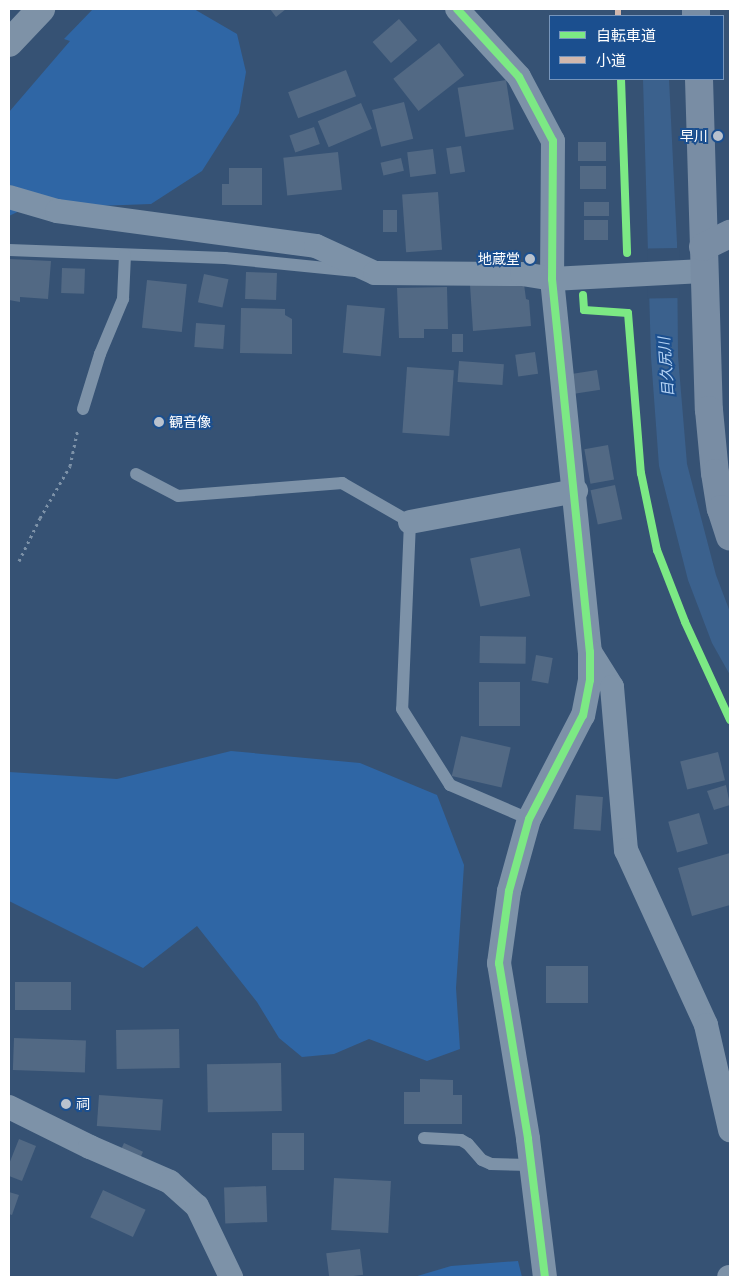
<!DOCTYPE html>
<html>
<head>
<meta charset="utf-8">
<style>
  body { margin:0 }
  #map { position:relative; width:739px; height:1286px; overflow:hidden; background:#365274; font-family:Inter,"Noto Sans JP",sans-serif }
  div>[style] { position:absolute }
  .green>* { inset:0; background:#2f66a5 }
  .water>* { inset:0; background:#3b618d }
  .pier>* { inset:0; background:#365274; transform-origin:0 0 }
  .building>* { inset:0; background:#526984; transform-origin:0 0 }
  .path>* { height:3px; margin-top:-1.5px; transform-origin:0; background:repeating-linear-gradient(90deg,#7d92a8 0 2.5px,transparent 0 6.5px) }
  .lane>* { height:12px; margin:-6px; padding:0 6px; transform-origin:6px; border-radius:6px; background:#7d92a8 }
  .street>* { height:24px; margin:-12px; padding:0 12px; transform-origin:12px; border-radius:12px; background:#7d92a8 }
  .secondary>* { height:28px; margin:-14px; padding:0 14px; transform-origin:14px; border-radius:14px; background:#798da4 }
  .highway>* { height:28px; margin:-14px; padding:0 14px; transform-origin:14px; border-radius:14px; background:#7e92a7 }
  .quiet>* { height:6px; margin-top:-3px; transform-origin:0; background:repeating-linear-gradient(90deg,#d1b7ad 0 12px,transparent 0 18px) }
  .cycleway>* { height:8px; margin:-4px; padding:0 4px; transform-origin:4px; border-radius:4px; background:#7ce984 }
  .dots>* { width:14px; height:14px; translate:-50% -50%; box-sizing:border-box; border:2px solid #1b4f8f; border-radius:50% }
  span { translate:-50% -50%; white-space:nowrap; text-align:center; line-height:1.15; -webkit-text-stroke:4px #1b4f8f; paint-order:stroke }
  .poi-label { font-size:14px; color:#fff }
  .right { translate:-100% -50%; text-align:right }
  .left { translate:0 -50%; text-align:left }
  .water-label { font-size:15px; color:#b5d3f5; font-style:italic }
  .frame { position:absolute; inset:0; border:10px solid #fff; pointer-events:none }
  .legend { position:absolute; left:549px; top:15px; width:175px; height:65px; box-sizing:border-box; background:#1b4f8f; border:1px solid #7695bc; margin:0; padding:6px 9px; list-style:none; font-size:15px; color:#fff }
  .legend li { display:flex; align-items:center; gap:10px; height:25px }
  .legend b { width:25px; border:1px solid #7695bc }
</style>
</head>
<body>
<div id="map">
  <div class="green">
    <i style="clip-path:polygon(93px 9px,194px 9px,237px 34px,246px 72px,239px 113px,202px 171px,151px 204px,96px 206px,40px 201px,9px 216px,9px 112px,70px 41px,64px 39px)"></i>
    <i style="clip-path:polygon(231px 751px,360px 763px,437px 795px,464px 865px,456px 988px,460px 1049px,427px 1061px,369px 1039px,334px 1054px,302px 1057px,279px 1038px,257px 1002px,197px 926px,143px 968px,9px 901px,9px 772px,117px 779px)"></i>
    <i style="clip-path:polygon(518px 1261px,522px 1277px,414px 1277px,451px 1266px)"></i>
  </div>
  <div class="water">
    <i style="clip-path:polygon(643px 79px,669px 79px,677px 243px,678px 356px,687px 464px,716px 575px,730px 612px,730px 675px,712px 643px,688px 580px,659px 466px,651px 357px)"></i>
  </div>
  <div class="pier">
    <i style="left:679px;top:248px;width:50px;height:32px;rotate:89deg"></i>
  </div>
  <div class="building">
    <i style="clip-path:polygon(270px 9px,286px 9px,276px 17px)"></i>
    <i style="left:399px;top:19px;width:28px;height:35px;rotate:49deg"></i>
    <i style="left:439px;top:43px;width:41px;height:58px;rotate:52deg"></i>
    <i style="left:346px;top:70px;width:28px;height:62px;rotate:69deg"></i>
    <i style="left:506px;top:80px;width:50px;height:49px;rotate:81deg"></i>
    <i style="left:404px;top:102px;width:38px;height:33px;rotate:76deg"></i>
    <i style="left:361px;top:103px;width:28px;height:47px;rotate:67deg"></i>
    <i style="left:314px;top:127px;width:18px;height:26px;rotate:71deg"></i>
    <i style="left:606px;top:142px;width:19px;height:28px;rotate:90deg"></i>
    <i style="left:461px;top:146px;width:26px;height:15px;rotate:81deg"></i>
    <i style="left:433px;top:149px;width:25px;height:26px;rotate:83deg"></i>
    <i style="left:338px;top:152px;width:38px;height:55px;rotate:84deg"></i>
    <i style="left:401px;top:158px;width:13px;height:21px;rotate:77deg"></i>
    <i style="left:580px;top:166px;width:26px;height:23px"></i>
    <i style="clip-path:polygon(229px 168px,262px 168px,262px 205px,222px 205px,222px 184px,229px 184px)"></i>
    <i style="left:438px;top:192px;width:58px;height:36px;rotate:86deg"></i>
    <i style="left:584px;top:202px;width:25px;height:14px"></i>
    <i style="left:383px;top:210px;width:14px;height:22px"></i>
    <i style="left:608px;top:220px;width:20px;height:24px;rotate:90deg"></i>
    <i style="clip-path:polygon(9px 259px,51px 261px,48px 299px,20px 297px,20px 302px,9px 300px)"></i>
    <i style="left:62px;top:268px;width:23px;height:25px;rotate:2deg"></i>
    <i style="left:246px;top:272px;width:31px;height:27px;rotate:2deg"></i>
    <i style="left:204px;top:274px;width:25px;height:29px;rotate:12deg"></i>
    <i style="left:147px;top:280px;width:40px;height:48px;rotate:6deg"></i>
    <i style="clip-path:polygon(524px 284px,526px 299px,529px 300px,531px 326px,473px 331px,470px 285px)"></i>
    <i style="clip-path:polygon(447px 287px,448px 329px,424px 329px,424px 338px,399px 338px,397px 288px)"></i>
    <i style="left:347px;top:305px;width:38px;height:48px;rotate:5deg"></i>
    <i style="clip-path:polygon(241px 308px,285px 309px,285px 315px,292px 319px,292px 354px,240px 353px)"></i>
    <i style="left:196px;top:323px;width:29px;height:24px;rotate:4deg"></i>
    <i style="left:452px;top:334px;width:11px;height:18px"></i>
    <i style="left:535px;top:352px;width:22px;height:20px;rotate:82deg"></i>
    <i style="left:459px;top:361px;width:45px;height:21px;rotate:4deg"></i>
    <i style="left:407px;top:367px;width:47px;height:66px;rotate:4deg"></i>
    <i style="left:597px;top:370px;width:20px;height:26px;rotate:81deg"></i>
    <i style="left:608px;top:445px;width:35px;height:24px;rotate:80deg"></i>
    <i style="left:615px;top:485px;width:35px;height:25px;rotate:78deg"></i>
    <i style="left:520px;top:548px;width:49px;height:51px;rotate:78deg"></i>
    <i style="left:480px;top:636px;width:46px;height:27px;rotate:1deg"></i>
    <i style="left:536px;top:655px;width:17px;height:26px;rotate:10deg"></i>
    <i style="left:479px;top:682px;width:41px;height:44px"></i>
    <i style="left:461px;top:736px;width:51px;height:41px;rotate:13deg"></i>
    <i style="left:718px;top:752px;width:29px;height:39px;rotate:76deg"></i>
    <i style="clip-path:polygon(726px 785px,730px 805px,714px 810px,707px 791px)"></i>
    <i style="left:576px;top:795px;width:27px;height:34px;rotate:4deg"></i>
    <i style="left:699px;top:813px;width:32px;height:32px;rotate:74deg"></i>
    <i style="clip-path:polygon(730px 853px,730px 905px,692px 916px,678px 868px)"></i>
    <i style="left:588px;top:966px;width:37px;height:42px;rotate:90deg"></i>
    <i style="left:71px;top:982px;width:28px;height:56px;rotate:90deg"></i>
    <i style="left:179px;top:1029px;width:39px;height:63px;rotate:89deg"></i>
    <i style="left:14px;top:1038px;width:72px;height:32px;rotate:2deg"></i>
    <i style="left:281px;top:1063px;width:48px;height:74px;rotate:89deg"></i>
    <i style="clip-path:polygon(420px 1079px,453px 1080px,453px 1095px,462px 1095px,462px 1124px,404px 1124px,404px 1092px,420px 1092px)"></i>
    <i style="left:99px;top:1095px;width:64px;height:31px;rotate:4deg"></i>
    <i style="clip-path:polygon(63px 1100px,72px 1103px,70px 1110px,62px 1107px)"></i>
    <i style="left:272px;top:1133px;width:32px;height:37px"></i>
    <i style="clip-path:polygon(19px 1139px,36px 1146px,22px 1181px,9px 1176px,9px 1164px)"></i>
    <i style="left:124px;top:1143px;width:21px;height:13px;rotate:25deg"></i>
    <i style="left:334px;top:1178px;width:57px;height:52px;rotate:3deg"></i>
    <i style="left:266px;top:1186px;width:36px;height:42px;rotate:88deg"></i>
    <i style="left:103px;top:1190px;width:47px;height:30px;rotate:25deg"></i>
    <i style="clip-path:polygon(9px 1192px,19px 1195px,12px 1215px,9px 1214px)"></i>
    <i style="left:360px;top:1249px;width:26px;height:34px;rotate:83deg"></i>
  </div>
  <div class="path">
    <i style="left:19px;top:561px;width:48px;rotate:-64deg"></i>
    <i style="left:40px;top:518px;width:60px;rotate:-60deg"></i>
    <i style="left:70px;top:466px;width:38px;rotate:-78deg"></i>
  </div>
  <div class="lane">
    <i style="left:9px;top:250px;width:216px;rotate:2.1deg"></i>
    <i style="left:225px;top:258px;width:131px;rotate:5.7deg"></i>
    <i style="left:83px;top:409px;width:58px;rotate:-72.8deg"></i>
    <i style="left:100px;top:354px;width:60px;rotate:-67.3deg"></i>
    <i style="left:123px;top:299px;width:44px;rotate:-87.4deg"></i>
    <i style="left:136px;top:474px;width:47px;rotate:27.6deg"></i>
    <i style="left:178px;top:496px;width:165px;rotate:-4.5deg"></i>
    <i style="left:342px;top:483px;width:78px;rotate:29.8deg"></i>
    <i style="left:410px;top:522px;width:187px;rotate:92.4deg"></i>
    <i style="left:402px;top:709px;width:90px;rotate:57.7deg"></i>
    <i style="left:450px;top:785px;width:86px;rotate:23.3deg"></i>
    <i style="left:424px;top:1138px;width:37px;rotate:3deg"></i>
    <i style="left:461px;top:1140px;width:8px;rotate:30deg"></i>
    <i style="left:468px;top:1144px;width:21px;rotate:49deg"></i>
    <i style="left:482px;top:1160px;width:10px;rotate:24deg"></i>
    <i style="left:491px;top:1164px;width:40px;rotate:1.4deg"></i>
  </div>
  <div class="street">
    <i style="left:457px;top:9px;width:92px;rotate:47.6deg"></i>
    <i style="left:519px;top:77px;width:72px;rotate:62deg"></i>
    <i style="left:553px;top:141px;width:138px;rotate:90.4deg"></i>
    <i style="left:552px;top:279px;width:375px;rotate:84.2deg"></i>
    <i style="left:590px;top:652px;width:28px;rotate:90deg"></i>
    <i style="left:590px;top:680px;width:36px;rotate:101deg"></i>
    <i style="left:583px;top:715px;width:117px;rotate:117.4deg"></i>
    <i style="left:529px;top:819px;width:75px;rotate:105.5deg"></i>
    <i style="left:509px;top:891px;width:73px;rotate:97.9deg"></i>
    <i style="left:499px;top:963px;width:178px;rotate:80.6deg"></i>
    <i style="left:528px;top:1139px;width:139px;rotate:83deg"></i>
    <i style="left:9px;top:197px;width:50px;rotate:16.3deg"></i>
    <i style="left:57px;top:211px;width:261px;rotate:7.7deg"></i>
    <i style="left:316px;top:246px;width:65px;rotate:24.6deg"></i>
    <i style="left:375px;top:273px;width:147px;rotate:0.4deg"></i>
    <i style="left:522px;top:274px;width:30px;rotate:9deg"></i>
    <i style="left:552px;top:279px;width:151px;rotate:-3deg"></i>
    <i style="left:410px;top:522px;width:169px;rotate:-10.6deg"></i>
    <i style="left:590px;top:652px;width:41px;rotate:57.8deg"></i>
    <i style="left:612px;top:687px;width:164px;rotate:85.1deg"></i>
    <i style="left:626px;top:850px;width:192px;rotate:65.4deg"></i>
    <i style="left:706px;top:1025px;width:108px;rotate:77.1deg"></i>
    <i style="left:9px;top:1107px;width:90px;rotate:26.3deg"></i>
    <i style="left:90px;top:1147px;width:87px;rotate:23.6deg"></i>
    <i style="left:170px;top:1182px;width:36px;rotate:42deg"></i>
    <i style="left:197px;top:1206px;width:79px;rotate:64.4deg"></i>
    <i style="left:729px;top:1277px;width:1px"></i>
  </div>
  <div class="secondary">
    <i style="left:696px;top:9px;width:7px;rotate:90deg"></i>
    <i style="left:699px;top:79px;width:331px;rotate:88.3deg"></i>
    <i style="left:709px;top:410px;width:63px;rotate:84.6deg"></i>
    <i style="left:715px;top:473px;width:36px;rotate:81deg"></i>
    <i style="left:721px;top:509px;width:29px;rotate:72deg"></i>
    <i style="left:703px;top:247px;width:30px;rotate:-26deg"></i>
  </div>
  <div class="highway">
    <i style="left:9px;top:43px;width:47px;rotate:-46.7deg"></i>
  </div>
  <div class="quiet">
    <i style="left:618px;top:9px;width:7px;rotate:90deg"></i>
  </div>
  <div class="cycleway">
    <i style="left:457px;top:9px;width:92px;rotate:47.6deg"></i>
    <i style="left:519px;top:77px;width:72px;rotate:62deg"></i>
    <i style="left:553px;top:141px;width:138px;rotate:90.4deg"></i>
    <i style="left:552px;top:279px;width:375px;rotate:84.2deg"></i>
    <i style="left:590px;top:652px;width:28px;rotate:90deg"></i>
    <i style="left:590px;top:680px;width:36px;rotate:101deg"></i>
    <i style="left:583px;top:715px;width:117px;rotate:117.4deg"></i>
    <i style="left:529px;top:819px;width:75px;rotate:105.5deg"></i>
    <i style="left:509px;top:891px;width:73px;rotate:97.9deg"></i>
    <i style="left:499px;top:963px;width:178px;rotate:80.6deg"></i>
    <i style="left:528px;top:1139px;width:139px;rotate:83deg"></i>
    <i style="left:621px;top:79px;width:174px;rotate:88deg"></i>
    <i style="left:583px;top:295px;width:15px;rotate:86deg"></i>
    <i style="left:584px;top:310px;width:44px;rotate:3.9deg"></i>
    <i style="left:628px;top:313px;width:161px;rotate:85.4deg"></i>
    <i style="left:641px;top:473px;width:79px;rotate:78.3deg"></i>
    <i style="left:657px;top:550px;width:77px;rotate:68.7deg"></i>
    <i style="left:685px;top:622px;width:108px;rotate:65.3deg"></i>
  </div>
  <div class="dots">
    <i style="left:718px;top:136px;background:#b9c2ce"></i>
    <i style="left:530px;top:259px;background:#b9c2ce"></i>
    <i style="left:159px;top:422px;background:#b9c2ce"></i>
    <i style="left:66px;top:1104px;background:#b9c2ce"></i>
  </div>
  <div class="poi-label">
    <span class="right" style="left:708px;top:136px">早川</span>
    <span class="right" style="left:520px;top:259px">地蔵堂</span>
    <span class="left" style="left:169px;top:422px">観音像</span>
    <span class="left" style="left:76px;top:1104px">祠</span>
  </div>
  <div class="water-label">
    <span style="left:666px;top:367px;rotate:-94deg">目久尻川</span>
  </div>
  <div class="frame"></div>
  <ul class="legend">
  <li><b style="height:6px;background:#7ce984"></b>自転車道</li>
  <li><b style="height:6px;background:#d1b7ad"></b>小道</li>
  </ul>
</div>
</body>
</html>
